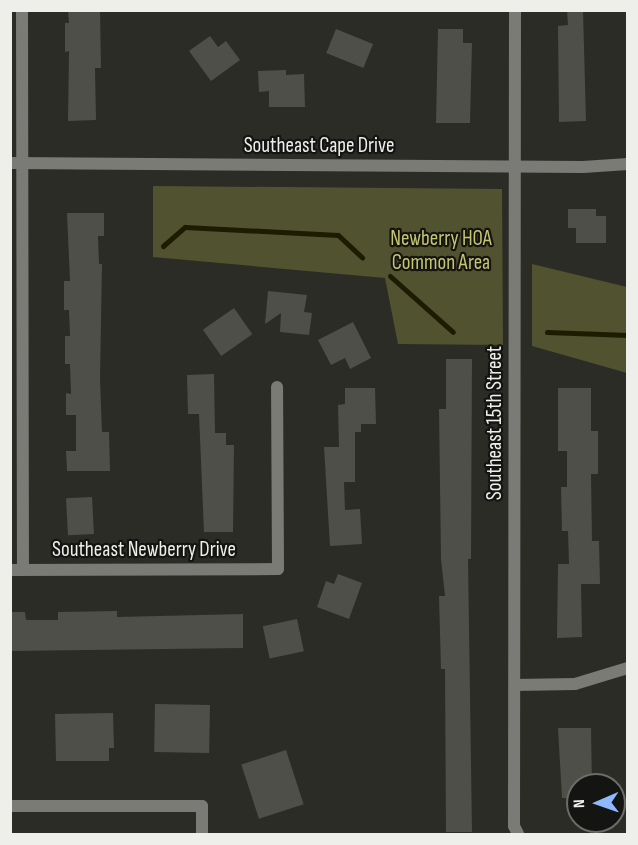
<!DOCTYPE html>
<html>
<head>
<meta charset="utf-8">
<style>
  body { margin:0 }
  #map { position:relative; width:638px; height:845px; overflow:hidden; background:#2c2c27; font-family:"Sofia Sans Condensed",sans-serif }
  div>[style] { position:absolute }
  .green>* { inset:0; background:#515230 }
  .stream>* { height:5px; margin:-2.5px; padding:0 2.5px; transform-origin:2.5px; border-radius:2.5px; background:#1d1c00 }
  .building>* { inset:0; background:#4f4f49; transform-origin:0 0 }
  .street>* { height:12px; margin:-6px; padding:0 6px; transform-origin:6px; border-radius:6px; background:#7a7a77 }
  span { translate:-50% -50%; white-space:nowrap; text-align:center; line-height:1.15; -webkit-text-stroke:4.5px #141512; paint-order:stroke }
  .street-label { font-size:21px; color:#eeeeea }
  .park-label { font-size:21px; color:#c5c66f }
  .frame { position:absolute; inset:0; border:12px solid #eeeeea; pointer-events:none }
  .north { position:absolute; left:566px; top:773px; width:60px; height:60px; box-sizing:border-box; background:#141512; border:2px solid #6b6c68; border-radius:50%; rotate:268deg; font-size:16px; font-weight:700; line-height:24px; text-align:center; color:#eeeeea }
  .north::after { content:''; display:block; margin:auto; width:21px; height:27px; background:#8eb9fc; clip-path:polygon(50% 0,100% 100%,50% 72%,0 100%) }
</style>
</head>
<body>
<div id="map">
  <div class="green">
    <i style="clip-path:polygon(153px 186px,502px 189px,503px 345px,398px 344px,385px 278px,153px 257px)"></i>
    <i style="clip-path:polygon(532px 264px,627px 287px,627px 373px,532px 346px)"></i>
  </div>
  <div class="stream">
    <i style="left:163px;top:246px;width:29px;rotate:-41deg"></i>
    <i style="left:185px;top:227px;width:153px;rotate:3deg"></i>
    <i style="left:338px;top:235px;width:33px;rotate:43deg"></i>
    <i style="left:390px;top:276px;width:84px;rotate:41.6deg"></i>
    <i style="left:547px;top:332px;width:81px;rotate:2.1deg"></i>
  </div>
  <div class="building">
    <i style="clip-path:polygon(68px 10px,100px 10px,101px 68px,95px 68px,96px 120px,68px 121px,69px 51px,65px 52px,65px 23px,69px 23px)"></i>
    <i style="clip-path:polygon(567px 10px,583px 10px,586px 121px,559px 122px,558px 26px,568px 25px)"></i>
    <i style="left:336px;top:29px;width:40px;height:26px;rotate:22deg"></i>
    <i style="clip-path:polygon(438px 29px,463px 29px,463px 43px,472px 43px,470px 123px,436px 123px)"></i>
    <i style="clip-path:polygon(210px 36px,218px 47px,226px 41px,240px 60px,211px 81px,189px 51px)"></i>
    <i style="clip-path:polygon(286px 70px,286px 75px,304px 74px,305px 107px,269px 107px,269px 91px,259px 92px,258px 71px)"></i>
    <i style="clip-path:polygon(568px 209px,596px 209px,596px 216px,606px 216px,606px 243px,576px 243px,576px 228px,568px 228px)"></i>
    <i style="clip-path:polygon(67px 213px,104px 213px,104px 236px,98px 236px,99px 264px,102px 264px,100px 379px,102px 432px,109px 432px,110px 471px,67px 471px,66px 451px,76px 451px,76px 415px,66px 415px,66px 393px,71px 394px,70px 364px,65px 364px,65px 336px,70px 336px,69px 310px,64px 310px,64px 281px,70px 281px)"></i>
    <i style="clip-path:polygon(268px 291px,307px 295px,304px 312px,312px 313px,309px 335px,280px 332px,281px 313px,265px 324px)"></i>
    <i style="left:234px;top:308px;width:32px;height:38px;rotate:55deg"></i>
    <i style="clip-path:polygon(353px 322px,371px 358px,350px 369px,345px 358px,331px 365px,318px 340px)"></i>
    <i style="clip-path:polygon(446px 359px,472px 359px,471px 559px,468px 559px,472px 832px,446px 832px,445px 669px,441px 669px,439px 596px,445px 596px,441px 559px,439px 409px,446px 409px)"></i>
    <i style="clip-path:polygon(214px 374px,215px 433px,226px 433px,226px 445px,234px 445px,233px 532px,204px 532px,199px 414px,188px 414px,187px 375px)"></i>
    <i style="clip-path:polygon(345px 388px,375px 388px,376px 424px,361px 424px,361px 432px,355px 432px,355px 482px,344px 482px,345px 510px,360px 509px,362px 544px,330px 546px,324px 447px,339px 447px,338px 405px,345px 404px)"></i>
    <i style="clip-path:polygon(558px 388px,591px 388px,591px 431px,598px 431px,598px 474px,591px 474px,592px 541px,599px 541px,600px 584px,581px 584px,582px 637px,557px 638px,558px 564px,569px 564px,568px 531px,562px 531px,561px 487px,567px 487px,567px 451px,558px 451px)"></i>
    <i style="left:92px;top:497px;width:37px;height:26px;rotate:87deg"></i>
    <i style="clip-path:polygon(338px 574px,362px 583px,349px 619px,317px 607px,326px 581px,334px 584px)"></i>
    <i style="clip-path:polygon(117px 611px,117px 617px,243px 614px,243px 648px,10px 651px,10px 612px,25px 612px,26px 620px,58px 620px,58px 612px)"></i>
    <i style="left:297px;top:619px;width:33px;height:35px;rotate:78deg"></i>
    <i style="left:155px;top:704px;width:55px;height:48px;rotate:1deg"></i>
    <i style="clip-path:polygon(113px 713px,114px 748px,109px 748px,109px 761px,56px 761px,55px 714px)"></i>
    <i style="clip-path:polygon(558px 728px,591px 728px,592px 785px,578px 785px,578px 798px,562px 798px)"></i>
    <i style="left:286px;top:750px;width:57px;height:47px;rotate:72deg"></i>
  </div>
  <div class="street">
    <i style="left:22px;top:10px;width:560px;rotate:89.9deg"></i>
    <i style="left:515px;top:10px;width:816px;rotate:90.07deg"></i>
    <i style="left:514px;top:826px;width:9px;rotate:63deg"></i>
    <i style="left:10px;top:163px;width:573px;rotate:0.4deg"></i>
    <i style="left:583px;top:167px;width:45px;rotate:-3.8deg"></i>
    <i style="left:10px;top:570px;width:268px;rotate:-0.2deg"></i>
    <i style="left:278px;top:569px;width:182px;rotate:-90.3deg"></i>
    <i style="left:515px;top:685px;width:60px;rotate:-1deg"></i>
    <i style="left:575px;top:684px;width:55px;rotate:-16.8deg"></i>
    <i style="left:10px;top:806px;width:192px"></i>
    <i style="left:202px;top:806px;width:28px;rotate:90deg"></i>
  </div>
  <div class="street-label">
    <span style="left:319px;top:146px">Southeast Cape Drive</span>
    <span style="left:495px;top:423px;rotate:-90deg">Southeast 15th Street</span>
    <span style="left:144px;top:550px">Southeast Newberry Drive</span>
  </div>
  <div class="park-label">
    <span style="left:441px;top:251px">Newberry HOA<br>Common Area</span>
  </div>
  <div class="frame"></div>
  <div class="north">N</div>
</div>
</body>
</html>
